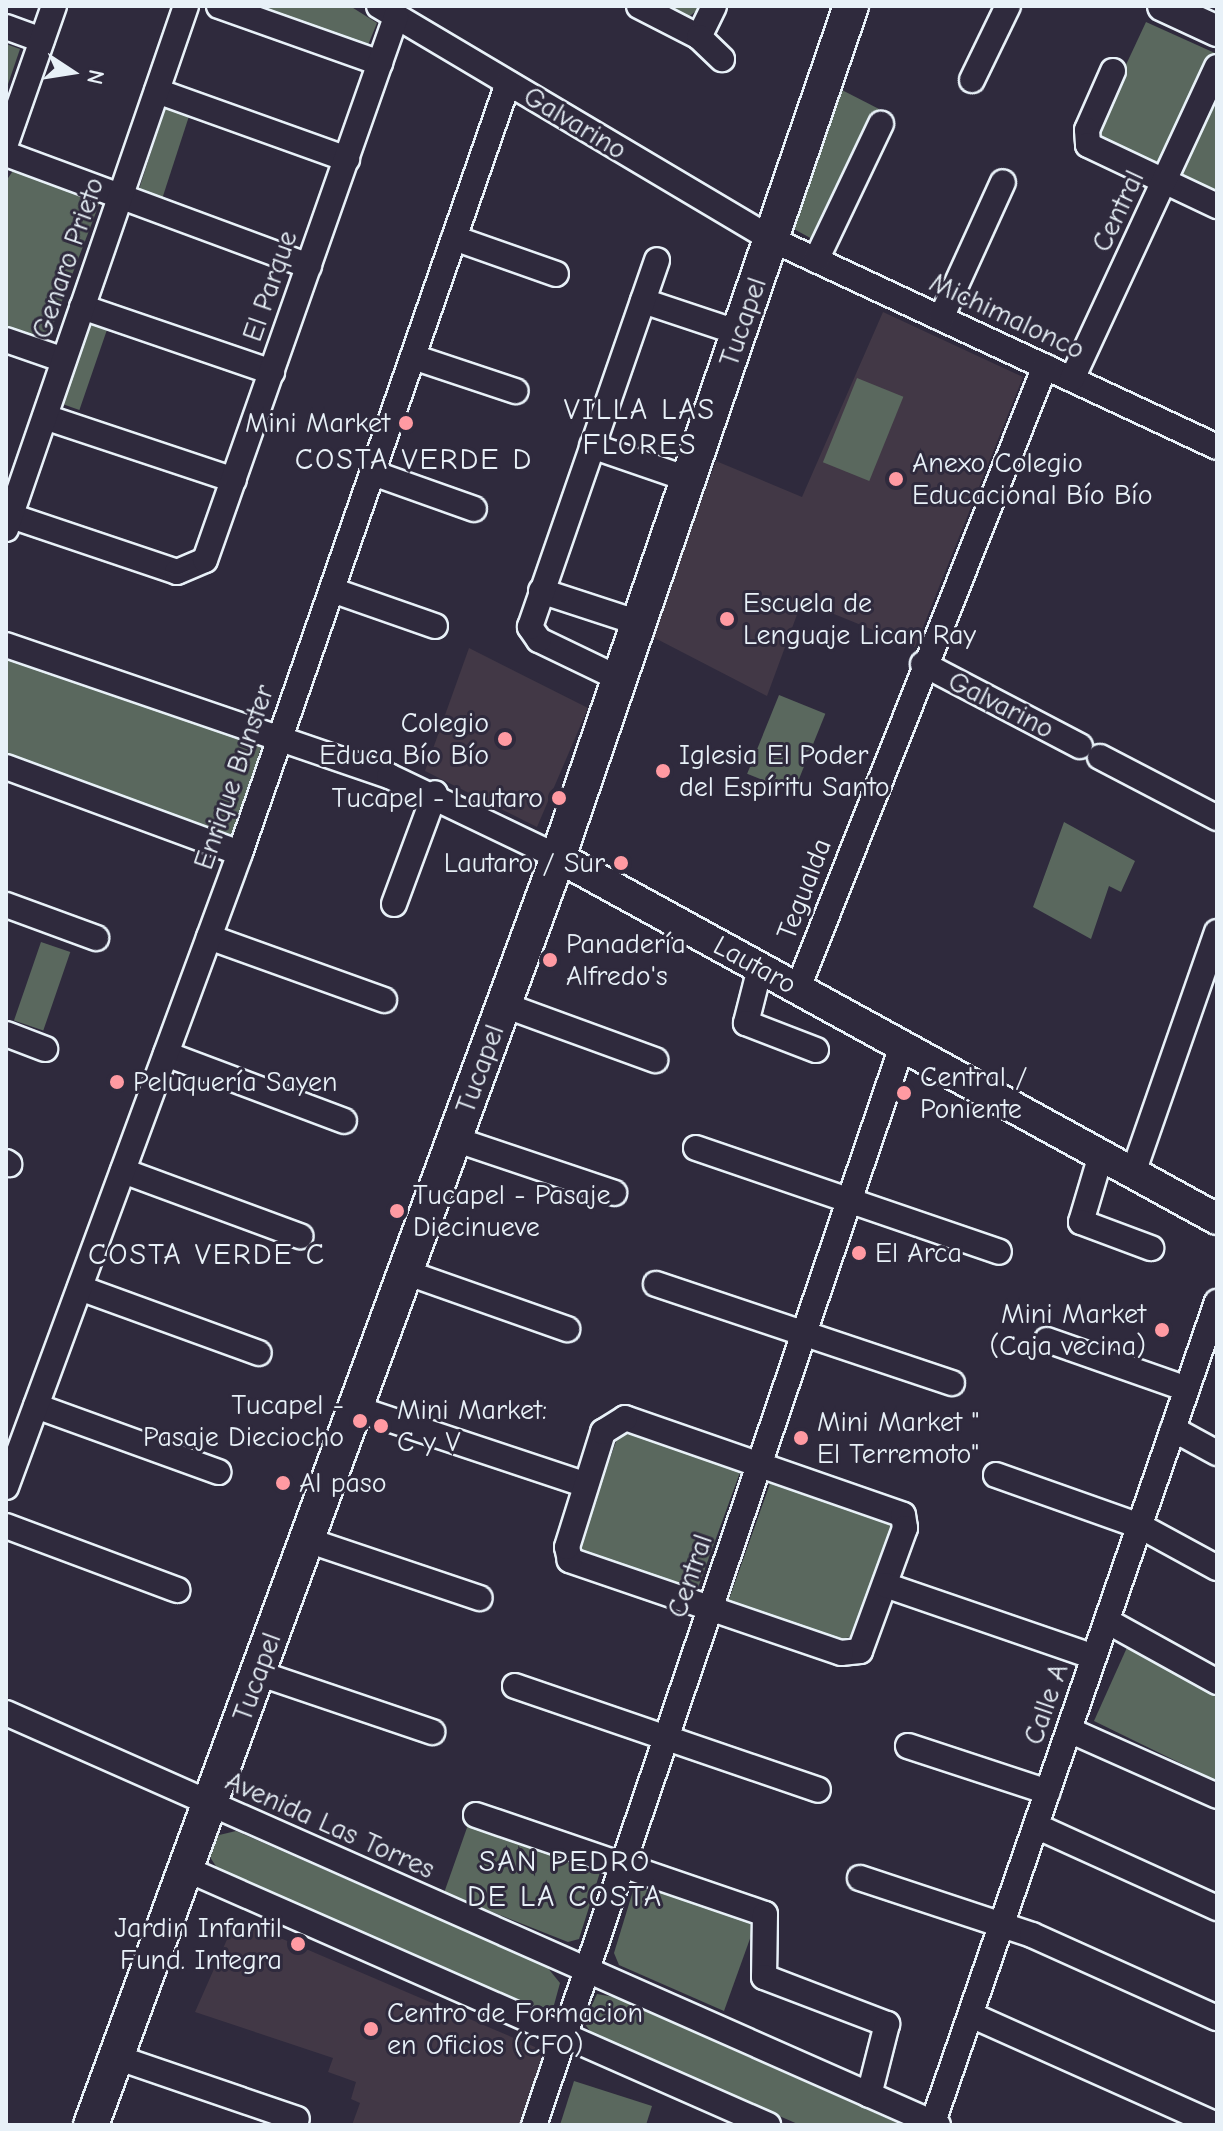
<!DOCTYPE html>
<html>
<head>
<meta charset="utf-8">
<style>
  body { margin:0 }
  #map { position:relative; width:1223px; height:2131px; overflow:hidden; background:#2f2a3d; font-family:"Comic Neue",sans-serif }
  div>[style] { position:absolute }
  .built>* { inset:0; background:#423846 }
  .green>* { inset:0; background:#5a685e; transform-origin:0 0 }
  .roads { filter:drop-shadow(2px 0 #e8f1f8) drop-shadow(-2px 0 #e8f1f8) drop-shadow(0 2px #e8f1f8) drop-shadow(0 -2px #e8f1f8) }
  .minor>* { height:24px; margin:-12px; padding:0 12px; transform-origin:12px; border-radius:12px; background:#2f2a3d }
  .tertiary>* { height:30px; margin:-15px; padding:0 15px; transform-origin:15px; border-radius:15px; background:#2f2a3d }
  .secondary>* { height:34px; margin:-17px; padding:0 17px; transform-origin:17px; border-radius:17px; background:#2f2a3d }
  .dots>* { width:22px; height:22px; translate:-50% -50%; box-sizing:border-box; border:4px solid #2f2a3d; border-radius:50% }
  span { translate:-50% -50%; white-space:nowrap; text-align:center; line-height:1.15; -webkit-text-stroke:6px #2f2a3d; paint-order:stroke }
  .street-label { font-size:28px; color:#e8f1f8 }
  .poi-label { font-size:28px; color:#e8f1f8 }
  .right { translate:-100% -50%; text-align:right }
  .left { translate:0 -50%; text-align:left }
  .neighbourhood-label { font-size:30px; color:#e8f1f8; letter-spacing:2px }
  .frame { position:absolute; inset:0; border:8px solid #e8f1f8; pointer-events:none }
  .north { position:absolute; left:32px; top:32px; width:80px; height:80px; -webkit-text-stroke:6px #2f2a3d; paint-order:stroke; rotate:102deg; font-size:22px; font-weight:700; line-height:32px; text-align:center; color:#e8f1f8 }
  .north::after { content:''; display:block; margin:auto; width:28px; height:36px; background:#e8f1f8; clip-path:polygon(50% 0,100% 100%,50% 72%,0 100%) }
</style>
</head>
<body>
<div id="map">
  <div class="built">
    <i style="clip-path:polygon(883px 312px,1023px 377px,915px 647px,802px 601px,767px 696px,651px 636px,716px 461px,802px 497px)"></i>
    <i style="clip-path:polygon(469px 648px,588px 708px,537px 827px,425px 771px)"></i>
    <i style="clip-path:polygon(236px 1919px,535px 2047px,544px 2061px,522px 2125px,352px 2125px,360px 2103px,351px 2099px,356px 2082px,328px 2072px,333px 2058px,195px 2012px)"></i>
  </div>
  <div class="green">
    <i style="clip-path:polygon(256px 6px,350px 6px,377px 23px,368px 45px)"></i>
    <i style="clip-path:polygon(660px 6px,702px 6px,685px 20px)"></i>
    <i style="clip-path:polygon(1146px 22px,1217px 54px,1217px 198px,1102px 143px,1096px 129px)"></i>
    <i style="clip-path:polygon(6px 44px,20px 49px,6px 90px)"></i>
    <i style="clip-path:polygon(840px 89px,879px 109px,816px 241px,792px 228px)"></i>
    <i style="left:166px;top:106px;width:25px;height:89px;rotate:18deg"></i>
    <i style="clip-path:polygon(17px 165px,100px 202px,46px 343px,6px 330px,6px 181px)"></i>
    <i style="left:86px;top:317px;width:24px;height:90px;rotate:19deg"></i>
    <i style="left:857px;top:378px;width:50px;height:91px;rotate:22deg"></i>
    <i style="clip-path:polygon(6px 657px,262px 744px,236px 831px,224px 837px,6px 759px)"></i>
    <i style="left:779px;top:695px;width:50px;height:85px;rotate:22deg"></i>
    <i style="clip-path:polygon(1064px 822px,1135px 861px,1121px 892px,1109px 886px,1091px 939px,1033px 907px)"></i>
    <i style="left:41px;top:942px;width:31px;height:83px;rotate:19deg"></i>
    <i style="left:621px;top:1428px;width:127px;height:132px;rotate:20deg"></i>
    <i style="clip-path:polygon(772px 1478px,884px 1518px,894px 1530px,859px 1635px,837px 1640px,728px 1602px)"></i>
    <i style="clip-path:polygon(1129px 1643px,1217px 1691px,1217px 1781px,1094px 1721px)"></i>
    <i style="clip-path:polygon(469px 1822px,601px 1869px,579px 1939px,568px 1942px,444px 1893px)"></i>
    <i style="clip-path:polygon(236px 1831px,547px 1967px,560px 1983px,554px 2005px,530px 2010px,221px 1874px,208px 1854px,215px 1836px)"></i>
    <i style="clip-path:polygon(636px 1881px,756px 1922px,724px 2011px,619px 1965px,614px 1953px)"></i>
    <i style="clip-path:polygon(597px 1994px,614px 1997px,902px 2125px,800px 2125px,593px 2035px,584px 2023px)"></i>
    <i style="clip-path:polygon(574px 2081px,652px 2106px,646px 2125px,560px 2125px)"></i>
  </div>
  <div class="roads">
    <div class="minor">
      <i style="left:219px;top:6px;width:171px;rotate:19.5deg"></i>
      <i style="left:379px;top:6px;width:456px;rotate:30.7deg"></i>
      <i style="left:771px;top:239px;width:492px;rotate:25deg"></i>
      <i style="left:639px;top:6px;width:68px;rotate:27.3deg"></i>
      <i style="left:6px;top:27px;width:38px;rotate:20deg"></i>
      <i style="left:699px;top:37px;width:34px;rotate:-64deg"></i>
      <i style="left:699px;top:37px;width:32px;rotate:44deg"></i>
      <i style="left:1113px;top:71px;width:64px;rotate:113.8deg"></i>
      <i style="left:1087px;top:130px;width:15px;rotate:86deg"></i>
      <i style="left:1088px;top:145px;width:143px;rotate:25.3deg"></i>
      <i style="left:972px;top:80px;width:82px;rotate:-64.1deg"></i>
      <i style="left:157px;top:91px;width:202px;rotate:19.7deg"></i>
      <i style="left:6px;top:143px;width:145px;rotate:-70.7deg"></i>
      <i style="left:6px;top:154px;width:323px;rotate:20.3deg"></i>
      <i style="left:454px;top:238px;width:108px;rotate:19.4deg"></i>
      <i style="left:816px;top:260px;width:151px;rotate:-64.5deg"></i>
      <i style="left:643px;top:301px;width:101px;rotate:18.4deg"></i>
      <i style="left:82px;top:307px;width:201px;rotate:18.9deg"></i>
      <i style="left:941px;top:318px;width:149px;rotate:-65.5deg"></i>
      <i style="left:6px;top:340px;width:61px;rotate:19deg"></i>
      <i style="left:413px;top:357px;width:108px;rotate:18.4deg"></i>
      <i style="left:1072px;top:379px;width:344px;rotate:-65.1deg"></i>
      <i style="left:45px;top:417px;width:199px;rotate:18.4deg"></i>
      <i style="left:592px;top:446px;width:102px;rotate:19deg"></i>
      <i style="left:373px;top:473px;width:107px;rotate:19.6deg"></i>
      <i style="left:11px;top:516px;width:175px;rotate:18.6deg"></i>
      <i style="left:177px;top:572px;width:30px;rotate:-23deg"></i>
      <i style="left:205px;top:560px;width:576px;rotate:-70.62deg"></i>
      <i style="left:6px;top:529px;width:553px;rotate:-71.01deg"></i>
      <i style="left:332px;top:590px;width:109px;rotate:19.3deg"></i>
      <i style="left:541px;top:591px;width:103px;rotate:18.1deg"></i>
      <i style="left:6px;top:645px;width:405px;rotate:18.9deg"></i>
      <i style="left:389px;top:776px;width:187px;rotate:25.6deg"></i>
      <i style="left:923px;top:664px;width:177px;rotate:27.6deg"></i>
      <i style="left:620px;top:679px;width:90px;rotate:-154.3deg"></i>
      <i style="left:539px;top:640px;width:16px;rotate:-125deg"></i>
      <i style="left:530px;top:627px;width:388px;rotate:-70.9deg"></i>
      <i style="left:1100px;top:757px;width:132px;rotate:27.5deg"></i>
      <i style="left:6px;top:767px;width:249px;rotate:20.2deg"></i>
      <i style="left:394px;top:904px;width:118px;rotate:-69.7deg"></i>
      <i style="left:6px;top:905px;width:96px;rotate:20.1deg"></i>
      <i style="left:209px;top:937px;width:186px;rotate:19.8deg"></i>
      <i style="left:760px;top:968px;width:57px;rotate:104.3deg"></i>
      <i style="left:746px;top:1023px;width:75px;rotate:21.1deg"></i>
      <i style="left:798px;top:988px;width:669px;rotate:-68.34deg"></i>
      <i style="left:504px;top:1005px;width:161px;rotate:20deg"></i>
      <i style="left:6px;top:1034px;width:42px;rotate:21deg"></i>
      <i style="left:166px;top:1054px;width:190px;rotate:20.6deg"></i>
      <i style="left:454px;top:1139px;width:169px;rotate:18.6deg"></i>
      <i style="left:696px;top:1148px;width:320px;rotate:18.9deg"></i>
      <i style="left:1101px;top:1155px;width:70px;rotate:106.6deg"></i>
      <i style="left:1081px;top:1222px;width:75px;rotate:20.4deg"></i>
      <i style="left:6px;top:1162px;width:4px;rotate:34deg"></i>
      <i style="left:123px;top:1171px;width:189px;rotate:20.2deg"></i>
      <i style="left:1133px;top:1173px;width:255px;rotate:-70.8deg"></i>
      <i style="left:405px;top:1272px;width:172px;rotate:19.4deg"></i>
      <i style="left:656px;top:1284px;width:312px;rotate:18.5deg"></i>
      <i style="left:80px;top:1288px;width:190px;rotate:20deg"></i>
      <i style="left:1047px;top:1340px;width:148px;rotate:19.3deg"></i>
      <i style="left:36px;top:1406px;width:194px;rotate:19.9deg"></i>
      <i style="left:355px;top:1408px;width:243px;rotate:18.4deg"></i>
      <i style="left:625px;top:1418px;width:294px;rotate:19.2deg"></i>
      <i style="left:903px;top:1515px;width:13px;rotate:81deg"></i>
      <i style="left:905px;top:1528px;width:131px;rotate:110.1deg"></i>
      <i style="left:860px;top:1651px;width:19px;rotate:174deg"></i>
      <i style="left:841px;top:1653px;width:287px;rotate:-161.1deg"></i>
      <i style="left:570px;top:1560px;width:13px;rotate:-103deg"></i>
      <i style="left:567px;top:1547px;width:121px;rotate:-72.6deg"></i>
      <i style="left:603px;top:1432px;width:26px;rotate:-32deg"></i>
      <i style="left:1173px;top:1429px;width:50px;rotate:28.6deg"></i>
      <i style="left:996px;top:1475px;width:153px;rotate:19.5deg"></i>
      <i style="left:1140px;top:1526px;width:88px;rotate:28.6deg"></i>
      <i style="left:6px;top:1487px;width:676px;rotate:-69.74deg"></i>
      <i style="left:240px;top:853px;width:815px;rotate:-70.81deg"></i>
      <i style="left:6px;top:1526px;width:183px;rotate:20.5deg"></i>
      <i style="left:307px;top:1540px;width:182px;rotate:18.6deg"></i>
      <i style="left:885px;top:1585px;width:221px;rotate:19deg"></i>
      <i style="left:1107px;top:1621px;width:126px;rotate:29deg"></i>
      <i style="left:258px;top:1673px;width:184px;rotate:18.7deg"></i>
      <i style="left:515px;top:1686px;width:320px;rotate:18.9deg"></i>
      <i style="left:6px;top:1713px;width:1019px;rotate:23.85deg"></i>
      <i style="left:1069px;top:1730px;width:162px;rotate:24deg"></i>
      <i style="left:908px;top:1746px;width:147px;rotate:18.2deg"></i>
      <i style="left:476px;top:1815px;width:305px;rotate:18.9deg"></i>
      <i style="left:765px;top:1914px;width:63px;rotate:90.9deg"></i>
      <i style="left:764px;top:1977px;width:132px;rotate:20.9deg"></i>
      <i style="left:887px;top:2024px;width:73px;rotate:104.2deg"></i>
      <i style="left:1036px;top:1826px;width:199px;rotate:24.4deg"></i>
      <i style="left:186px;top:1869px;width:636px;rotate:23.74deg"></i>
      <i style="left:860px;top:1878px;width:181px;rotate:18.3deg"></i>
      <i style="left:1032px;top:1935px;width:203px;rotate:24.2deg"></i>
      <i style="left:971px;top:2015px;width:269px;rotate:24.1deg"></i>
      <i style="left:116px;top:2057px;width:191px;rotate:18.9deg"></i>
      <i style="left:534px;top:2125px;width:1140px;rotate:-71.17deg"></i>
      <i style="left:932px;top:2125px;width:871px;rotate:-70.9deg"></i>
    </div>
    <div class="tertiary">
      <i style="left:1163px;top:6px;width:60px;rotate:24.8deg"></i>
      <i style="left:558px;top:857px;width:752px;rotate:28.78deg"></i>
    </div>
    <div class="secondary">
      <i style="left:91px;top:2125px;width:1351px;rotate:-69.78deg"></i>
      <i style="left:558px;top:857px;width:900px;rotate:-71deg"></i>
    </div>
  </div>
  <div class="dots">
    <i style="left:406px;top:423px;background:#ff9aa2"></i>
    <i style="left:896px;top:479px;background:#ff9aa2"></i>
    <i style="left:727px;top:619px;background:#ff9aa2"></i>
    <i style="left:505px;top:739px;background:#ff9aa2"></i>
    <i style="left:663px;top:771px;background:#ff9aa2"></i>
    <i style="left:559px;top:798px;background:#ff9aa2"></i>
    <i style="left:621px;top:863px;background:#ff9aa2"></i>
    <i style="left:550px;top:960px;background:#ff9aa2"></i>
    <i style="left:117px;top:1082px;background:#ff9aa2"></i>
    <i style="left:904px;top:1093px;background:#ff9aa2"></i>
    <i style="left:397px;top:1211px;background:#ff9aa2"></i>
    <i style="left:859px;top:1253px;background:#ff9aa2"></i>
    <i style="left:1162px;top:1330px;background:#ff9aa2"></i>
    <i style="left:360px;top:1421px;background:#ff9aa2"></i>
    <i style="left:381px;top:1426px;background:#ff9aa2"></i>
    <i style="left:801px;top:1438px;background:#ff9aa2"></i>
    <i style="left:283px;top:1483px;background:#ff9aa2"></i>
    <i style="left:298px;top:1944px;background:#ff9aa2"></i>
    <i style="left:371px;top:2029px;background:#ff9aa2"></i>
  </div>
  <div class="street-label">
    <span style="left:575px;top:123px;rotate:31deg">Galvarino</span>
    <span style="left:1118px;top:211px;rotate:-65deg">Central</span>
    <span style="left:68px;top:258px;rotate:-71deg">Genaro Prieto</span>
    <span style="left:270px;top:286px;rotate:-71deg">El Parque</span>
    <span style="left:1007px;top:316px;rotate:25deg">Michimalonco</span>
    <span style="left:743px;top:322px;rotate:-71deg">Tucapel</span>
    <span style="left:1001px;top:705px;rotate:27deg">Galvarino</span>
    <span style="left:234px;top:777px;rotate:-71deg">Enrique Bunster</span>
    <span style="left:804px;top:889px;rotate:-69deg">Tegualda</span>
    <span style="left:755px;top:965px;rotate:29deg">Lautaro</span>
    <span style="left:480px;top:1069px;rotate:-70deg">Tucapel</span>
    <span style="left:690px;top:1576px;rotate:-71deg">Central</span>
    <span style="left:257px;top:1677px;rotate:-70deg">Tucapel</span>
    <span style="left:1046px;top:1704px;rotate:-71deg">Calle A</span>
    <span style="left:330px;top:1825px;rotate:24deg">Avenida Las Torres</span>
  </div>
  <div class="poi-label">
    <span class="right" style="left:390px;top:423px">Mini Market</span>
    <span class="left" style="left:912px;top:479px">Anexo Colegio<br>Educacional Bío Bío</span>
    <span class="left" style="left:743px;top:619px">Escuela de<br>Lenguaje Lican Ray</span>
    <span class="right" style="left:489px;top:739px">Colegio<br>Educa Bío Bío</span>
    <span class="left" style="left:679px;top:771px">Iglesia El Poder<br>del Espíritu Santo</span>
    <span class="right" style="left:543px;top:798px">Tucapel - Lautaro</span>
    <span class="right" style="left:605px;top:863px">Lautaro / Sur</span>
    <span class="left" style="left:566px;top:960px">Panadería<br>Alfredo's</span>
    <span class="left" style="left:920px;top:1093px">Central /<br>Poniente</span>
    <span class="left" style="left:133px;top:1082px">Peluquería Sayen</span>
    <span class="left" style="left:413px;top:1211px">Tucapel - Pasaje<br>Diecinueve</span>
    <span class="left" style="left:875px;top:1253px">El Arca</span>
    <span class="right" style="left:1146px;top:1330px">Mini Market<br>(Caja vecina)</span>
    <span class="right" style="left:344px;top:1421px">Tucapel -<br>Pasaje Dieciocho</span>
    <span class="left" style="left:397px;top:1426px">Mini Market:<br>C y V</span>
    <span class="left" style="left:817px;top:1438px">Mini Market "<br>El Terremoto"</span>
    <span class="left" style="left:299px;top:1483px">Al paso</span>
    <span class="right" style="left:282px;top:1944px">Jardin Infantil<br>Fund. Integra</span>
    <span class="left" style="left:387px;top:2029px">Centro de Formacion<br>en Oficios (CFO)</span>
  </div>
  <div class="neighbourhood-label">
    <span style="left:640px;top:427px">VILLA LAS<br>FLORES</span>
    <span style="left:414px;top:460px">COSTA VERDE D</span>
    <span style="left:207px;top:1255px">COSTA VERDE C</span>
    <span style="left:565px;top:1879px">SAN PEDRO<br>DE LA COSTA</span>
  </div>
  <div class="frame"></div>
  <div class="north">N</div>
</div>
</body>
</html>
